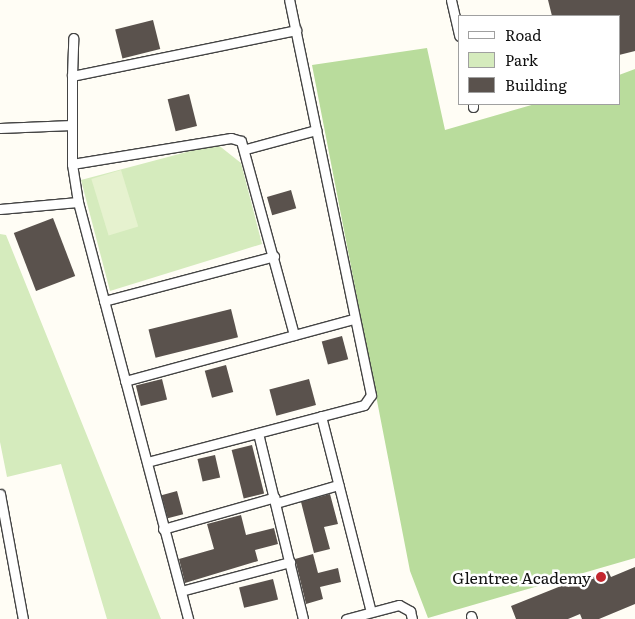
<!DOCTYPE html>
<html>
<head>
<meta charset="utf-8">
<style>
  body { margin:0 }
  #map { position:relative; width:635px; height:619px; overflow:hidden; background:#fffdf5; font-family:Literata,serif }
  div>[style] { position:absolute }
  .green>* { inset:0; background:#d5ebbd }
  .forest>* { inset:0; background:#b9dc9c }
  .pitch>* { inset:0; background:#e6f2cf; transform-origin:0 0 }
  .building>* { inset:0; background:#5a524d; transform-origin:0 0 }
  .roads { filter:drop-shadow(1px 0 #444) drop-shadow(-1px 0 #444) drop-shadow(0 1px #444) drop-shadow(0 -1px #444) }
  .street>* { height:9px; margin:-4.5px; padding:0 4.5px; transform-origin:4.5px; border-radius:4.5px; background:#fff }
  .dots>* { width:14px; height:14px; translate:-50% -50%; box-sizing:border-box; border:2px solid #fff; border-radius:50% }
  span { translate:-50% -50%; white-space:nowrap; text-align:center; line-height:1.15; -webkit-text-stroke:5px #fff; paint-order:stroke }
  .poi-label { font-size:16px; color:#111 }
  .right { translate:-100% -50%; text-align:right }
  .legend { position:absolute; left:458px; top:15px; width:162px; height:90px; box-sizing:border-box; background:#fff; border:1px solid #a0a0a0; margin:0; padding:6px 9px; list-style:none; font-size:15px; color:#111 }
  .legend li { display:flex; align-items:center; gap:10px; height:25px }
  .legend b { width:25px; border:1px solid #a0a0a0 }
</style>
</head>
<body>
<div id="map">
  <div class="green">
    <i style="clip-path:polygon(217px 144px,241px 163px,262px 244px,110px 291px,81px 180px)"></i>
    <i style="clip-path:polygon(0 234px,6px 235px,161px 619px,107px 619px,61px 464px,7px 477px,0 442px)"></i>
  </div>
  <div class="forest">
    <i style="clip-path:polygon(427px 48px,445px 130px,535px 104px,619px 104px,619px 75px,635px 69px,635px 558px,428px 618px,410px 571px,312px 65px)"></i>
  </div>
  <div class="pitch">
    <i style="left:121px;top:170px;width:59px;height:31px;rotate:73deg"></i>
  </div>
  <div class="building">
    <i style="clip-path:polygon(548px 0,635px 0,635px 51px,619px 55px,619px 16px,552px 16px)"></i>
    <i style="left:153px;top:20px;width:30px;height:39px;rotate:76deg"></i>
    <i style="left:189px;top:94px;width:33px;height:22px;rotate:76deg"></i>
    <i style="left:291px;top:190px;width:19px;height:25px;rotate:74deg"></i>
    <i style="left:53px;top:218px;width:62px;height:42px;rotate:69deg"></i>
    <i style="left:231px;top:309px;width:29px;height:85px;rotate:76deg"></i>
    <i style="left:342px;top:336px;width:24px;height:21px;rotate:75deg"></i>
    <i style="left:226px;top:365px;width:28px;height:22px;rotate:75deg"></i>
    <i style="left:162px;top:379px;width:21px;height:27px;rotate:76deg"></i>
    <i style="left:309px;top:379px;width:27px;height:41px;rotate:75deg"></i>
    <i style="left:252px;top:445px;width:50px;height:21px;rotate:76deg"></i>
    <i style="left:215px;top:455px;width:23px;height:18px;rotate:77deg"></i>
    <i style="left:177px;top:491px;width:24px;height:16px;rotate:75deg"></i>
    <i style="clip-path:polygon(330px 494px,338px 524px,324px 527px,330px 549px,314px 553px,301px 502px)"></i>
    <i style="clip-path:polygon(241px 515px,246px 535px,274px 528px,278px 544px,255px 550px,258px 561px,185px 583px,179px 559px,214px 549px,207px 524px)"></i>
    <i style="clip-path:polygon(313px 554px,318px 573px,338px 568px,341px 582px,320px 587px,323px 599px,306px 604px,295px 559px)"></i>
    <i style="clip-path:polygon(635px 567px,635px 604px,599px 619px,582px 619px,580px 614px,568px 619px,516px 619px,511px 606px,566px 584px,568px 587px,608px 571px,611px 577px)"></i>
    <i style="left:273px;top:579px;width:21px;height:35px;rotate:76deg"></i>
  </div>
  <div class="roads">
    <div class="street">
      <i style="left:451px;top:0;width:37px;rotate:77deg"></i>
      <i style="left:72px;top:76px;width:38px;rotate:-88deg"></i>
      <i style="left:473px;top:104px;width:3px;rotate:90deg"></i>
      <i style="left:0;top:128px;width:72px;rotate:-2.4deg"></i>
      <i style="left:246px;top:149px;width:73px;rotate:-15.2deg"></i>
      <i style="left:72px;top:164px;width:161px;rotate:-9.3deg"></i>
      <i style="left:231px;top:138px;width:10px;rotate:17deg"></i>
      <i style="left:241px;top:141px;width:201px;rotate:74.7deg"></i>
      <i style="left:78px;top:202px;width:38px;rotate:-99deg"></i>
      <i style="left:72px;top:164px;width:88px;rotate:-90deg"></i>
      <i style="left:72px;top:76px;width:229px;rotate:-11.6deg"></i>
      <i style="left:0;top:209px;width:78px;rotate:-5.1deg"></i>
      <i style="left:78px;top:202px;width:431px;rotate:75.2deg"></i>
      <i style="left:104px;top:301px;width:176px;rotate:-14.8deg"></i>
      <i style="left:125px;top:381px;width:236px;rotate:-15.2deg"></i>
      <i style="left:321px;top:416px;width:202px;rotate:75.7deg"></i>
      <i style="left:258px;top:433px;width:191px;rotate:76.4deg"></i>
      <i style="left:147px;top:462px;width:224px;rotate:-14.7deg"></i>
      <i style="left:364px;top:405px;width:12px;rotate:-55deg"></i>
      <i style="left:371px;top:395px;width:403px;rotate:-101.7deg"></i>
      <i style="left:0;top:494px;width:127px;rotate:79.6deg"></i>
      <i style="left:276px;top:503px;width:65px;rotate:-16.2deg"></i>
      <i style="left:163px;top:529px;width:116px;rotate:-15.9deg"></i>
      <i style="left:181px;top:591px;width:113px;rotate:-14.9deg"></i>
      <i style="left:471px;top:616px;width:3px;rotate:72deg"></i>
      <i style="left:346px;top:619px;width:55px;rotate:-14.8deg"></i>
      <i style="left:399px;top:605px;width:13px;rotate:29deg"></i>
      <i style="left:410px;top:611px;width:8px;rotate:76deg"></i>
    </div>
  </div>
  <div class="dots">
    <i style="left:601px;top:577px;background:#c4262e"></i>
  </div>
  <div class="poi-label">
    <span class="right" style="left:591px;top:577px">Glentree Academy</span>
  </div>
  <ul class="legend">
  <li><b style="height:6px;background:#fff"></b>Road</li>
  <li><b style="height:14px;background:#d5ebbd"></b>Park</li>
  <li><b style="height:14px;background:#5a524d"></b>Building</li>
  </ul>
</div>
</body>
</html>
